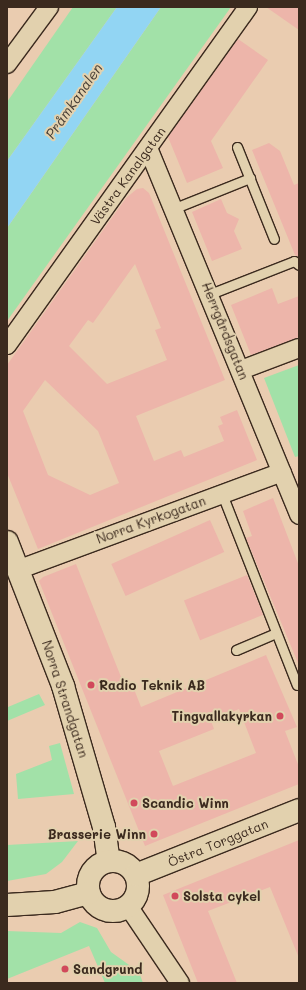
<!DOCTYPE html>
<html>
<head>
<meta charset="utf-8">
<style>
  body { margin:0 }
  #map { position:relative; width:306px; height:990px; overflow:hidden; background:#eaccb0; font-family:Mali,sans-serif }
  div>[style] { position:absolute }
  .green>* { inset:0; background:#a2e1a8 }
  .water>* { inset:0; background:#92d5f3 }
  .building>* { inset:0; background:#edb5aa; transform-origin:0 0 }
  .roads { filter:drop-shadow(1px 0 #3b2a1e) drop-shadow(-1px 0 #3b2a1e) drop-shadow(0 1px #3b2a1e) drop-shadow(0 -1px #3b2a1e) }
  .service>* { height:9px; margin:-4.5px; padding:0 4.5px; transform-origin:4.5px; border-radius:4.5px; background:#e2d1ae }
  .minor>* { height:18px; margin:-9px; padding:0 9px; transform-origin:9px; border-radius:9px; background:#e2d1ae }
  .tertiary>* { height:22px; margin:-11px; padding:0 11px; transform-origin:11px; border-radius:11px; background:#e2d1ae }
  .tertiary>.ring { margin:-11px; padding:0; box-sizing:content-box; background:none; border:22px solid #e2d1ae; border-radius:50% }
  .dots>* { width:11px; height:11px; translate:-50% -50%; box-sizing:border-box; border:2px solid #e2d1ae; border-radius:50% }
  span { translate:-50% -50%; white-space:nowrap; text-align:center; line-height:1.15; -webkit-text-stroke:4px #e2d1ae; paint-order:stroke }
  .street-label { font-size:13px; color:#3b2a1e }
  .poi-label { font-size:13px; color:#3b2a1e; font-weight:700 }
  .left { translate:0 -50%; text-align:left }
  .right { translate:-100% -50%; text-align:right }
  .water-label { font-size:14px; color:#443b33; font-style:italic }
  .frame { position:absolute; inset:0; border:8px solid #3b2a1e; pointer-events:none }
</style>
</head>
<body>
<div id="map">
  <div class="green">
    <i style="clip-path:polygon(73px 7px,117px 7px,7px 161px,7px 102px)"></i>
    <i style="clip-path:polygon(161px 7px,231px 7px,7px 321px,7px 228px)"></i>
    <i style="clip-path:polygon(299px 365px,299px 456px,295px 457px,264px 378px)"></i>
    <i style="clip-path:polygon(39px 694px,45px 705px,7px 721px,7px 704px,8px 707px)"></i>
    <i style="clip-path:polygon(60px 743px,74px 794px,18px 799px,16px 774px,52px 760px,49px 746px)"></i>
    <i style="clip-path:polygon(78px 841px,62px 862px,46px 874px,7px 881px,7px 845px)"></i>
    <i style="clip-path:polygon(80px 922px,97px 928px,111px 952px,139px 972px,143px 983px,105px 983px,89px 946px,7px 979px,7px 931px,61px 933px)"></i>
  </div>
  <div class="water">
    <i style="clip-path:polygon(117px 7px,161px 7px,7px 228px,7px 161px)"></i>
  </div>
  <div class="building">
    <i style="clip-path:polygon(266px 7px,299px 7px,299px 30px)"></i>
    <i style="clip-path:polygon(238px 39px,268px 60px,211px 141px,223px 168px,187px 183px,168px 137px)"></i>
    <i style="clip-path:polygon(269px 143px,280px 151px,294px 185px,299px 183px,299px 257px,295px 255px,252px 150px)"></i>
    <i style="clip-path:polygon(evenodd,143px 188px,149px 193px,225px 380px,136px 416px,154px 461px,181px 450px,184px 457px,224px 441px,218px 426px,223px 424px,220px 417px,237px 410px,257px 460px,38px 549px,7px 473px,7px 365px,126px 198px,137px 189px,143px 188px,135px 264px,161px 328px,155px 330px,167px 360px,107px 384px,69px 346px,88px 320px,93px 323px,135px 264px,143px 188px,45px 380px,98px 431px,119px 483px,90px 495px,48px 475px,23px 411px,45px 380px)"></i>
    <i style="clip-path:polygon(221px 199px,227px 213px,239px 219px,234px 231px,242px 249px,212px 261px,192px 212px)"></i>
    <i style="clip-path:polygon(272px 288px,278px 304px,299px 296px,299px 337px,251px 355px,231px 305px)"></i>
    <i style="clip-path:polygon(273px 498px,299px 566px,298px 663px,246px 538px,252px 536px,243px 511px)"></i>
    <i style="left:210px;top:520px;width:35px;height:108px;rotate:66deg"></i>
    <i style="clip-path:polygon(evenodd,76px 564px,127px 692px,134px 689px,141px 707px,266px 655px,297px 727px,285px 731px,299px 767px,299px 784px,145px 846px,39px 581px,43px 577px,76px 564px,239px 709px,256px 753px,173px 786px,159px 751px,214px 729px,211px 721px,239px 709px)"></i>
    <i style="left:247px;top:575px;width:43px;height:68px;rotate:68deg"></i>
    <i style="clip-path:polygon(299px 840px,299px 958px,270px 887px,208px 911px,237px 983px,198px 983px,163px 895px)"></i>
  </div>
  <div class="roads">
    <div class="service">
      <i style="left:237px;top:147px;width:99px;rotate:68.1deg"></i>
      <i style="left:175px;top:208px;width:81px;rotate:-21.8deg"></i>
      <i style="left:210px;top:294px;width:90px;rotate:-21.4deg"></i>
      <i style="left:294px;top:261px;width:6px;rotate:39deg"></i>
      <i style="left:222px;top:494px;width:205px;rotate:68.6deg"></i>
      <i style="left:236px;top:650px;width:43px;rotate:-23deg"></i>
    </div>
    <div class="minor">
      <i style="left:7px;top:64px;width:71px;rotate:-53.6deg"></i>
      <i style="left:148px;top:148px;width:397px;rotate:67.6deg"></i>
      <i style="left:7px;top:345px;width:415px;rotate:-54.5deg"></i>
      <i style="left:241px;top:370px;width:62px;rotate:-20.8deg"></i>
      <i style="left:20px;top:569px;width:279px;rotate:-20.3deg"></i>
      <i style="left:128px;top:906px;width:93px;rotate:56deg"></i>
    </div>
    <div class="tertiary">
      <i style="left:7px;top:542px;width:155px;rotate:68.7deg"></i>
      <i style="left:63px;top:686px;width:147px;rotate:73.8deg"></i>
      <i style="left:104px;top:827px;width:34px;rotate:82deg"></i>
      <i class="ring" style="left:88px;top:861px;width:28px;height:28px"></i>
      <i style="left:136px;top:875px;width:175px;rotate:-21.7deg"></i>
      <i style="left:7px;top:905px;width:48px;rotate:-3.6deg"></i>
      <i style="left:55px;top:902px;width:35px;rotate:-15deg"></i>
    </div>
  </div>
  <div class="dots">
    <i style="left:91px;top:685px;background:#d1495b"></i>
    <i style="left:280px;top:716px;background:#d1495b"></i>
    <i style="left:134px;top:803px;background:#d1495b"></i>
    <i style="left:154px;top:834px;background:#d1495b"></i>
    <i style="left:175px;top:896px;background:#d1495b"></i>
    <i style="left:65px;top:969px;background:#d1495b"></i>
  </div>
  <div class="street-label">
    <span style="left:128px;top:176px;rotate:-54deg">Västra Kanalgatan</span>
    <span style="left:225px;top:331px;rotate:68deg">Herrgårdsgatan</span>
    <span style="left:151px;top:520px;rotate:-20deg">Norra Kyrkogatan</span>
    <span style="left:65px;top:699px;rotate:72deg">Norra Strandgatan</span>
    <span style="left:218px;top:843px;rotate:-22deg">Östra Torggatan</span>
  </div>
  <div class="poi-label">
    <span class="left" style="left:99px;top:685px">Radio Teknik AB</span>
    <span class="right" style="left:272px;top:716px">Tingvallakyrkan</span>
    <span class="left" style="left:142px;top:803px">Scandic Winn</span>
    <span class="right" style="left:146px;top:834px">Brasserie Winn</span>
    <span class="left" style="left:183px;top:896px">Solsta cykel</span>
    <span class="left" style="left:73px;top:969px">Sandgrund</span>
  </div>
  <div class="water-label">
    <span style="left:74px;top:101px;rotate:-55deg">Pråmkanalen</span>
  </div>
  <div class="frame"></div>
</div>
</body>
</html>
